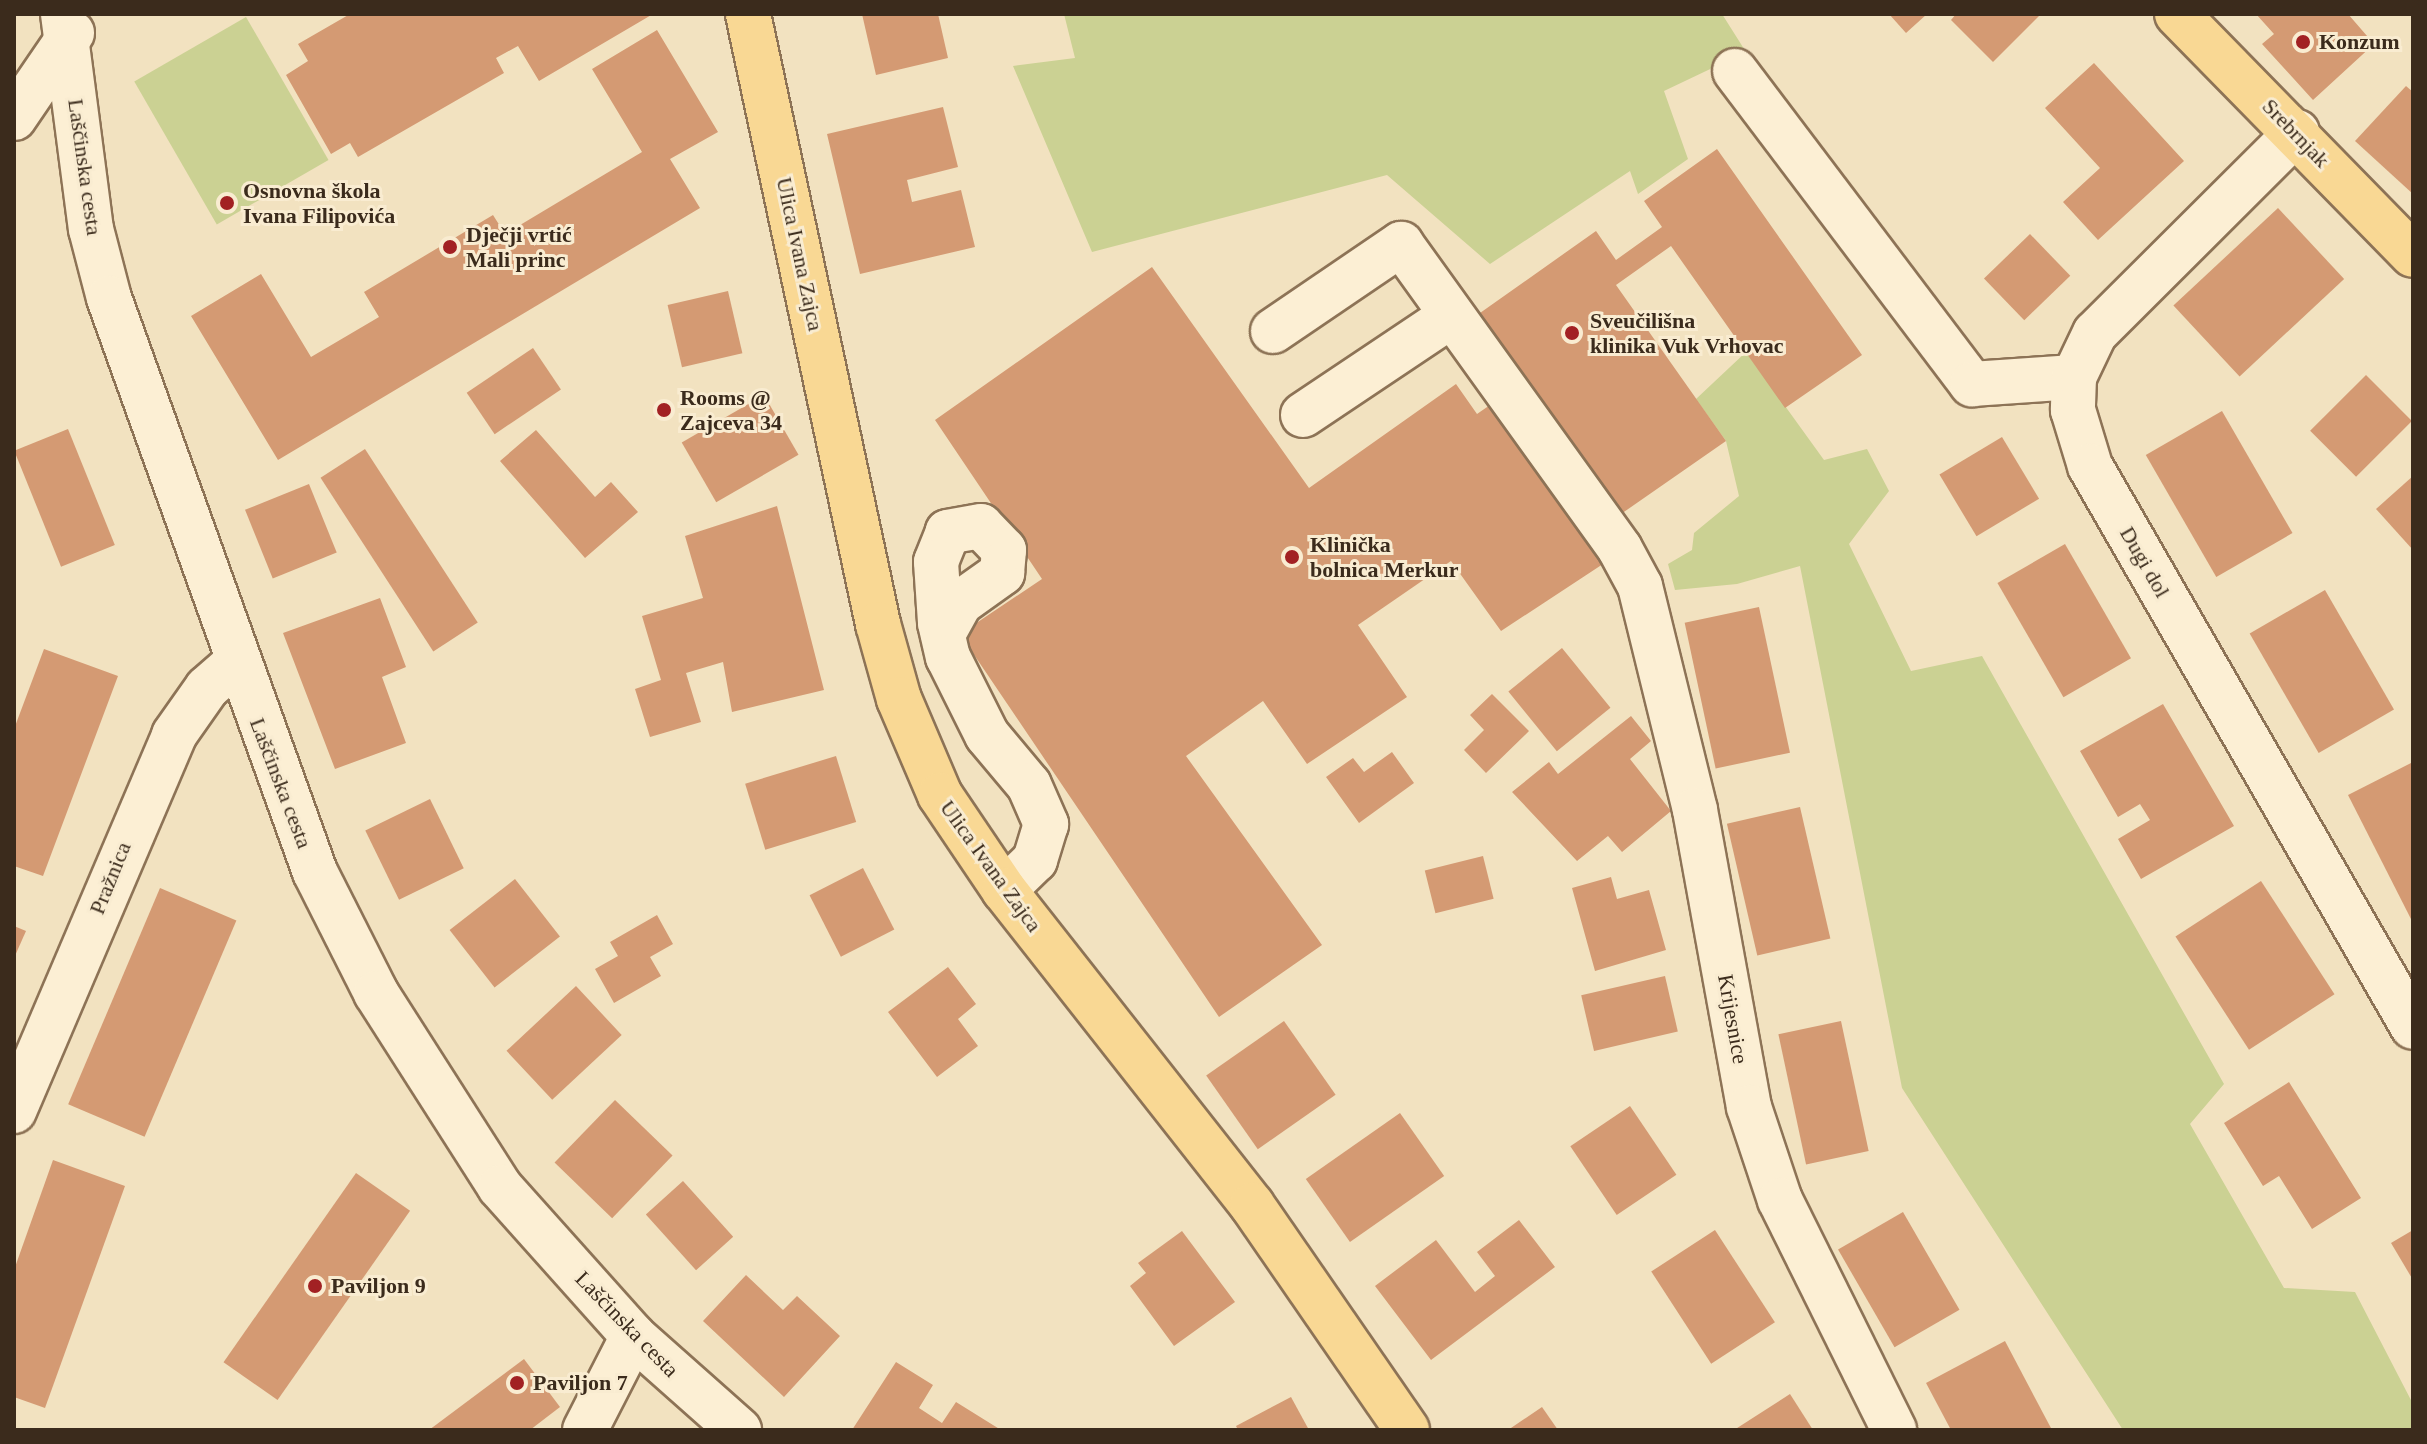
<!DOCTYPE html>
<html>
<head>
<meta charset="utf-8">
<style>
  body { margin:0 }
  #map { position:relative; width:2427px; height:1444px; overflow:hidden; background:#f2e2c0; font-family:Georgia,serif }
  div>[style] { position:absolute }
  .green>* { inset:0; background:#cbd193; transform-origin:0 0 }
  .building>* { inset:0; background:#d49a73; transform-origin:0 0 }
  .roads { filter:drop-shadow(2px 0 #8d7356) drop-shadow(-2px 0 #8d7356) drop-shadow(0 2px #8d7356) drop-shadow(0 -2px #8d7356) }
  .minor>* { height:44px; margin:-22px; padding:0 22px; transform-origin:22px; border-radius:22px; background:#fcefd4 }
  .major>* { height:44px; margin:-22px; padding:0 22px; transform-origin:22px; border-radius:22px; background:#f9d894 }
  .dots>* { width:22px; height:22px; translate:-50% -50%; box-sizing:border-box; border:4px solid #f9ecd1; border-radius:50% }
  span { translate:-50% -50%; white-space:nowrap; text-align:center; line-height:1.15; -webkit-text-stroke:6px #f9ecd1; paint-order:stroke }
  .poi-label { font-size:22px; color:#3b2b1c; font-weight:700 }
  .left { translate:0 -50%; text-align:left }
  .street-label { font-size:22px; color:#3b2b1c }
  .frame { position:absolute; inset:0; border:16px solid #3b2b1c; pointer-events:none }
</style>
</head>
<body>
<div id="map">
  <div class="green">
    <i style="clip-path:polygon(1064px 14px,1722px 14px,1746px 52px,1664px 91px,1688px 159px,1638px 194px,1630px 171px,1490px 264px,1387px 175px,1092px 252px,1013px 66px,1075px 58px)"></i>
    <i style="left:246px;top:17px;width:165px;height:129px;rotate:60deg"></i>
    <i style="clip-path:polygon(1746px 352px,1824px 460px,1867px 449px,1889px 491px,1849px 544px,1911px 671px,1982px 656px,2224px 1084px,2190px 1124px,2284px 1288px,2355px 1292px,2413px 1404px,2413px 1430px,2123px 1430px,1902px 1088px,1800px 566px,1737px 584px,1675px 590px,1668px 564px,1692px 550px,1694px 533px,1739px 496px,1726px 441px,1696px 399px)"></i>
  </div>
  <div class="building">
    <i style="clip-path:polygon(350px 14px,653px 14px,539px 81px,518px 46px,496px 58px,504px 73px,358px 157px,350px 143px,331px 154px,286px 75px,308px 61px,298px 44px)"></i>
    <i style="clip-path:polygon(862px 14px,938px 14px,948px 58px,876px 75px)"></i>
    <i style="clip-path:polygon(1889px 14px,1927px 14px,1906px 33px)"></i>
    <i style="clip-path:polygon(1956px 14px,2041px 14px,1993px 62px,1951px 20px)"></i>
    <i style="clip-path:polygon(2256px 14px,2348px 14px,2374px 44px,2313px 100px,2262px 44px,2274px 34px)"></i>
    <i style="clip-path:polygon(657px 30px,718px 132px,670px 159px,700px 208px,278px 460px,191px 316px,261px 274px,311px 357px,379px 317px,364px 292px,493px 215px,505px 234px,642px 152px,592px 69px)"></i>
    <i style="clip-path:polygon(2094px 63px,2184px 161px,2098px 240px,2063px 202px,2100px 168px,2045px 108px)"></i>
    <i style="clip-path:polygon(2406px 86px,2413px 92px,2413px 194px,2355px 141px)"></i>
    <i style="clip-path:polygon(943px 107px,958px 167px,907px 180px,912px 202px,961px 190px,975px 247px,860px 274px,827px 134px)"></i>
    <i style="clip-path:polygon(1717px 149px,1862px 355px,1785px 408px,1671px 246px,1616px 285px,1726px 441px,1621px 514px,1480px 313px,1596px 231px,1616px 260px,1662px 227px,1644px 201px)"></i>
    <i style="left:2278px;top:208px;width:97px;height:143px;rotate:47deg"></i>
    <i style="left:2030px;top:234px;width:58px;height:64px;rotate:46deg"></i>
    <i style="clip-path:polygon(1152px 267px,1309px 488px,1456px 384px,1477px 414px,1490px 405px,1603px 564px,1501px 631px,1451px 561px,1358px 625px,1407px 697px,1307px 764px,1263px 701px,1186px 756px,1322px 945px,1219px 1017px,960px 634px,1042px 579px,935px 420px)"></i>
    <i style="left:728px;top:291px;width:64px;height:62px;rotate:77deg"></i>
    <i style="left:533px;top:348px;width:50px;height:80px;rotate:56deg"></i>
    <i style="left:2366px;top:375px;width:65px;height:79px;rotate:45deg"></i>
    <i style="left:764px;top:395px;width:69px;height:95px;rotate:60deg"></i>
    <i style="left:2222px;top:411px;width:141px;height:88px;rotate:60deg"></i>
    <i style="left:68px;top:429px;width:125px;height:58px;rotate:68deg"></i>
    <i style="clip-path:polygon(536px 430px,595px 497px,611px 482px,638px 512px,585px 558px,500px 461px)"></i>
    <i style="left:2002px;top:437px;width:72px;height:73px;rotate:59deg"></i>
    <i style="left:365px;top:449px;width:207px;height:53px;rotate:57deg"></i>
    <i style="clip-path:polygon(2413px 476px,2413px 550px,2376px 509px)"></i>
    <i style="left:309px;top:484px;width:74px;height:69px;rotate:68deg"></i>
    <i style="clip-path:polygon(777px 506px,824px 690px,732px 712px,723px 662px,686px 673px,701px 722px,650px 737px,635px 689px,661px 680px,642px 616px,703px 598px,685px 536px)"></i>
    <i style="left:2065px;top:544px;width:132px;height:78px;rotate:60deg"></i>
    <i style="left:2325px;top:590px;width:138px;height:87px;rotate:60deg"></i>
    <i style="clip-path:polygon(380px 598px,406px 667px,382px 677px,406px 743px,335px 769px,283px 633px)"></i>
    <i style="left:1759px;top:607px;width:149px;height:76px;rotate:78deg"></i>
    <i style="left:1562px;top:648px;width:77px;height:69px;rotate:51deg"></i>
    <i style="clip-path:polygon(44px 649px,118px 676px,43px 876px,14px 866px,14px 729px)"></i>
    <i style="clip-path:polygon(1492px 694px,1529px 731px,1486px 773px,1464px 750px,1484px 730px,1470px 715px)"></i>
    <i style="clip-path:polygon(2163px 704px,2234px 826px,2141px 879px,2118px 839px,2150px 820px,2140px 804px,2118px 817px,2080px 751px)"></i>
    <i style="clip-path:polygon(1631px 716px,1651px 741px,1630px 759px,1671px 811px,1622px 852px,1608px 836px,1577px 861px,1512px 792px,1549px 762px,1558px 774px)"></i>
    <i style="clip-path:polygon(1392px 752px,1414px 783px,1359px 823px,1326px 777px,1353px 758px,1364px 772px)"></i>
    <i style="left:836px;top:756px;width:69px;height:95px;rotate:73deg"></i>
    <i style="clip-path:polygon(2413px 762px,2413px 923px,2348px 795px)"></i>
    <i style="left:430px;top:799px;width:77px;height:72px;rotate:64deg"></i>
    <i style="left:1800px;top:807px;width:135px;height:75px;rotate:77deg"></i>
    <i style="left:1483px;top:856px;width:44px;height:60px;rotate:76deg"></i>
    <i style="left:863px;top:868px;width:69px;height:60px;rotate:63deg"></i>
    <i style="clip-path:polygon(1611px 877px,1617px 899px,1649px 890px,1666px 950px,1595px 971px,1572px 888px)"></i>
    <i style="left:515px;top:879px;width:73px;height:83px;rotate:52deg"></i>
    <i style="left:2261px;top:881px;width:135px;height:102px;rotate:57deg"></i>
    <i style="left:160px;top:888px;width:83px;height:235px;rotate:23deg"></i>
    <i style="clip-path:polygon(657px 915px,673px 944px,650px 957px,661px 976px,614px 1003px,595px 969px,618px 956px,610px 942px)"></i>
    <i style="clip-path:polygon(14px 926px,26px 931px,14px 958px)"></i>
    <i style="clip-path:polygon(948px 967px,976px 1004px,958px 1019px,978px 1046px,937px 1077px,888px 1012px)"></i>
    <i style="left:1665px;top:976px;width:57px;height:86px;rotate:77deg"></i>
    <i style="left:576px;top:986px;width:67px;height:95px;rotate:47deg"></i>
    <i style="left:1284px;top:1021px;width:90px;height:95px;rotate:55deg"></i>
    <i style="left:1841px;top:1021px;width:133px;height:64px;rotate:78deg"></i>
    <i style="clip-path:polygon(2289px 1082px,2361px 1198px,2312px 1229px,2279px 1176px,2263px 1186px,2224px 1123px)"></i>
    <i style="left:615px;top:1100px;width:80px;height:87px;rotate:44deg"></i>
    <i style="left:1630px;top:1106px;width:83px;height:72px;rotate:56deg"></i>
    <i style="left:1400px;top:1113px;width:77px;height:115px;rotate:55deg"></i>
    <i style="clip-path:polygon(53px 1160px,125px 1186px,45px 1408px,14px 1397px,14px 1270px)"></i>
    <i style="left:356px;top:1173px;width:66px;height:231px;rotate:35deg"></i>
    <i style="left:683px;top:1181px;width:75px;height:50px;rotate:48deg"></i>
    <i style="left:1903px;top:1212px;width:113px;height:75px;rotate:60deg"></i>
    <i style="clip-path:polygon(1519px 1220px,1555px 1267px,1431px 1360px,1375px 1286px,1436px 1240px,1475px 1292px,1495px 1276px,1477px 1252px)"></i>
    <i style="left:1715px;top:1230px;width:110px;height:76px;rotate:57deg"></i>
    <i style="clip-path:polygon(2413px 1230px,2413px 1280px,2391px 1243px)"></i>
    <i style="clip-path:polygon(1182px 1231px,1235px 1302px,1174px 1346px,1130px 1286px,1146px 1273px,1138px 1263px)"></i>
    <i style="clip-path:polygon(746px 1275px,783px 1310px,797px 1296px,840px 1336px,784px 1397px,703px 1321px)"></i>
    <i style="clip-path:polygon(2005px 1341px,2052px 1430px,1951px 1430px,1926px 1383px)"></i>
    <i style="clip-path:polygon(524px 1359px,560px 1407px,530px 1430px,429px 1430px)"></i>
    <i style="clip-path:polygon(896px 1362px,933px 1385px,919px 1408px,942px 1423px,956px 1402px,1001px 1430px,852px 1430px)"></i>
    <i style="clip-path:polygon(1790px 1394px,1813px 1430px,1734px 1430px)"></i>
    <i style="clip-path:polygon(1291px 1397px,1309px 1430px,1238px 1430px,1236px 1426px)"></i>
    <i style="clip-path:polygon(1542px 1407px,1558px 1430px,1508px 1430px)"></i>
  </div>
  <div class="roads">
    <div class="minor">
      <i style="left:63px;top:14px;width:217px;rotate:82.6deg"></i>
      <i style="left:91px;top:229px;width:71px;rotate:75.4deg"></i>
      <i style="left:109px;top:298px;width:610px;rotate:70.26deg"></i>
      <i style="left:315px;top:872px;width:136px;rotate:63.2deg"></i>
      <i style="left:376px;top:993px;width:230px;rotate:57.4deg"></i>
      <i style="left:500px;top:1187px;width:200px;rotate:48.2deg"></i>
      <i style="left:633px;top:1336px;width:142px;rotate:41.6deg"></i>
      <i style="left:1735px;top:71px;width:393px;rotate:52.9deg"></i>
      <i style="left:1972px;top:384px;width:102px;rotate:-3.9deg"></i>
      <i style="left:14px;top:118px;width:103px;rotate:-55.7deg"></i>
      <i style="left:2297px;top:132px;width:285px;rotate:135.1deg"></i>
      <i style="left:2095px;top:333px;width:49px;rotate:115.5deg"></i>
      <i style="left:2074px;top:377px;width:33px;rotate:92deg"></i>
      <i style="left:2073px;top:410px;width:59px;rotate:73.1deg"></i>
      <i style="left:2090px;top:466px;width:647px;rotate:60.07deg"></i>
      <i style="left:1273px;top:331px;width:155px;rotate:-34.2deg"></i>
      <i style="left:1401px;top:244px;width:375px;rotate:54.3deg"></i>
      <i style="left:1620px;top:549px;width:42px;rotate:61.6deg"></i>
      <i style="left:1640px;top:586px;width:231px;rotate:76.2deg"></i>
      <i style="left:1695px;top:810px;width:302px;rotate:79.7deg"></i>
      <i style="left:1749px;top:1107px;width:98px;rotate:71.6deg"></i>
      <i style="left:1780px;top:1200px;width:257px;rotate:63.6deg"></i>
      <i style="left:1303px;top:415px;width:178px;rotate:-33.8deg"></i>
      <i style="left:943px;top:634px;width:35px;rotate:-61deg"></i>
      <i style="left:960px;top:603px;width:52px;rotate:-35.5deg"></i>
      <i style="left:1002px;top:573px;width:23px;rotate:-85deg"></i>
      <i style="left:1004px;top:550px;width:33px;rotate:-134deg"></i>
      <i style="left:981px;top:526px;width:34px;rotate:170deg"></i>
      <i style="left:948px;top:532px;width:32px;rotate:112deg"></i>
      <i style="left:936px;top:562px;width:61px;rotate:86.2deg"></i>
      <i style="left:940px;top:623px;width:35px;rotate:77deg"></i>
      <i style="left:948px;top:657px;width:87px;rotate:63.4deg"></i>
      <i style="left:987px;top:735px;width:65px;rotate:50deg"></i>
      <i style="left:1029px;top:785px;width:43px;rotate:66.4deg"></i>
      <i style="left:1046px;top:824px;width:38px;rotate:107deg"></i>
      <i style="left:1035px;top:860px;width:43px;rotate:135.9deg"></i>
      <i style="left:14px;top:1111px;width:409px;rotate:-66.9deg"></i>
      <i style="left:174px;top:735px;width:57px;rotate:-54.9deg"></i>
      <i style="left:207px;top:688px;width:38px;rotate:-41deg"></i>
      <i style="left:585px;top:1430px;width:106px;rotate:-62.9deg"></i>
    </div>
    <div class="major">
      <i style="left:748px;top:14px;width:624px;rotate:77.97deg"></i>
      <i style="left:878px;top:624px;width:78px;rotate:74.4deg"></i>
      <i style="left:899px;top:699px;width:104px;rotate:66.9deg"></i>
      <i style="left:940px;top:795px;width:115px;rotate:56deg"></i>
      <i style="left:1004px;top:890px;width:401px;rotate:51.8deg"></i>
      <i style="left:1252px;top:1205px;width:273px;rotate:55.4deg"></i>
      <i style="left:2177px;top:14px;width:337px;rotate:45.6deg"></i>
    </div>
  </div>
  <div class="dots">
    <i style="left:2303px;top:42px;background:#a22123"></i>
    <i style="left:227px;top:203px;background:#a22123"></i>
    <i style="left:450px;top:247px;background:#a22123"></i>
    <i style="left:1572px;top:333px;background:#a22123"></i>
    <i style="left:664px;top:410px;background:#a22123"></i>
    <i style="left:1292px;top:557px;background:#a22123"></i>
    <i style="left:315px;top:1286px;background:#a22123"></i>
    <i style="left:517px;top:1383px;background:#a22123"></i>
  </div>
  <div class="poi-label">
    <span class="left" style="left:2319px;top:42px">Konzum</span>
    <span class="left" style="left:243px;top:203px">Osnovna škola<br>Ivana Filipovića</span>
    <span class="left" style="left:466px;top:247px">Dječji vrtić<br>Mali princ</span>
    <span class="left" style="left:1590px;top:333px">Sveučilišna<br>klinika Vuk Vrhovac</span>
    <span class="left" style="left:680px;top:410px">Rooms @<br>Zajceva 34</span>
    <span class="left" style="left:1310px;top:557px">Klinička<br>bolnica Merkur</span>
    <span class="left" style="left:331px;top:1286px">Paviljon 9</span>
    <span class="left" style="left:533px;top:1383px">Paviljon 7</span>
  </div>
  <div class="street-label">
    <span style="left:2296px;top:133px;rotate:46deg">Srebrnjak</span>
    <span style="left:85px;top:167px;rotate:82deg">Laščinska cesta</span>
    <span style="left:800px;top:254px;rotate:78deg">Ulica Ivana Zajca</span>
    <span style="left:2145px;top:562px;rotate:60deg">Dugi dol</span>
    <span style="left:281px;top:783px;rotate:69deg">Laščinska cesta</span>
    <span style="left:991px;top:866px;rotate:54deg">Ulica Ivana Zajca</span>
    <span style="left:110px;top:878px;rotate:-68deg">Pražnica</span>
    <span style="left:1733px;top:1019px;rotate:80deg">Krijesnice</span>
    <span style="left:627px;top:1324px;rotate:46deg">Laščinska cesta</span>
  </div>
  <div class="frame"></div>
</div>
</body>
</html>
